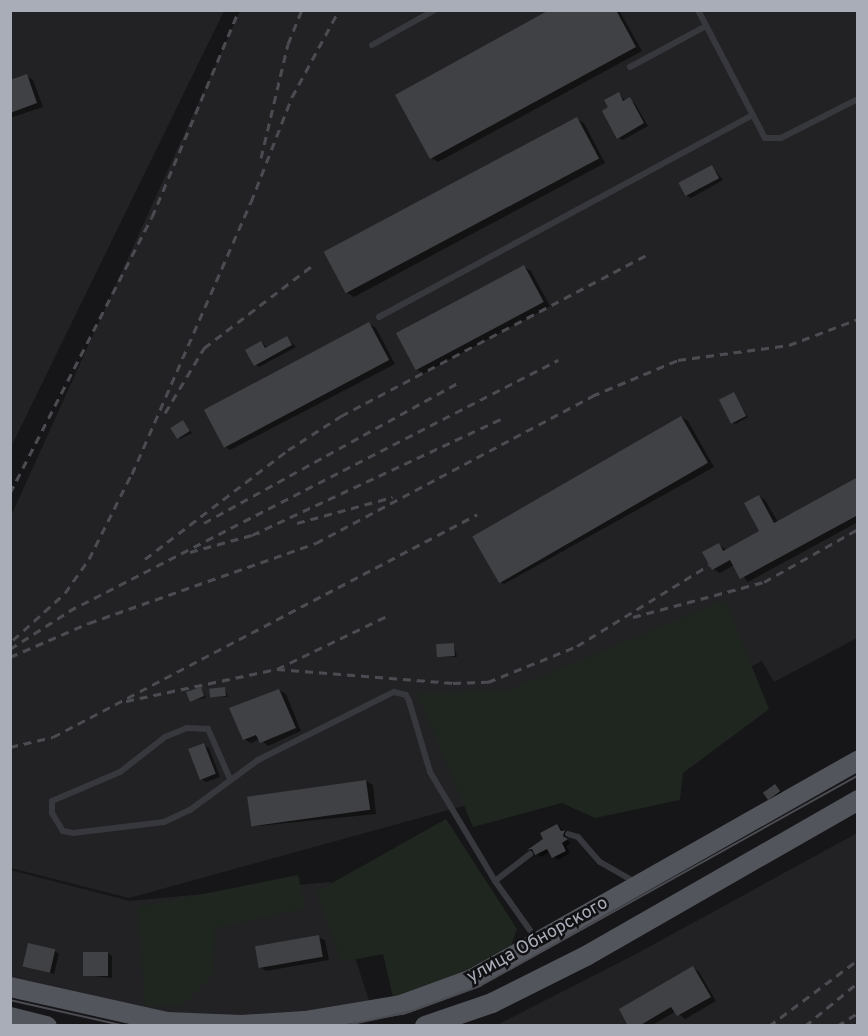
<!DOCTYPE html>
<html>
<head>
<meta charset="utf-8">
<style>
  body { margin:0 }
  #map { position:relative; width:868px; height:1036px; overflow:hidden; background:#161618; font-family:Overpass,sans-serif }
  div>[style] { position:absolute }
  .built>* { inset:0; background:#222225 }
  .green>* { inset:0; background:#1e261f }
  .shadow>* { inset:0; background:#0007 }
  .building>* { inset:0; background:#404145; transform-origin:0 0 }
  .lane>* { height:6px; margin:-3px; padding:0 3px; transform-origin:3px; border-radius:3px; background:#37383d }
  .primary>* { height:20px; margin:-10px; padding:0 10px; transform-origin:10px; border-radius:10px; background:#53555c }
  .tram>* { height:1.5px; margin:-0.75px; padding:0 0.75px; transform-origin:0.75px; border-radius:0.75px; background:#4a4c52 }
  .rail>* { height:3px; margin-top:-1.5px; transform-origin:0; background:repeating-linear-gradient(90deg,#4a4c52 0 8px,transparent 0 14px) }
  span { translate:-50% -50%; white-space:nowrap; text-align:center; line-height:1.15; -webkit-text-stroke:5px #111113; paint-order:stroke }
  .street-label { font-size:18px; color:#a8adb8 }
  .frame { position:absolute; inset:0; border:12px solid #a8adb8; pointer-events:none }
</style>
</head>
<body>
<div id="map">
  <div class="built">
    <i style="clip-path:polygon(11px 11px,224px 11px,11px 447px)"></i>
    <i style="clip-path:polygon(240px 11px,857px 11px,857px 638px,774px 682px,762px 661px,474px 803px,129px 898px,11px 868px,11px 516px)"></i>
    <i style="clip-path:polygon(857px 833px,857px 1025px,495px 1026px,638px 953px)"></i>
    <i style="clip-path:polygon(10px 870px,130px 901px,330px 882px,370px 1003px,243px 1019px,147px 1012px,11px 980px)"></i>
  </div>
  <div class="green">
    <i style="clip-path:polygon(725px 600px,769px 709px,683px 773px,680px 800px,595px 818px,562px 803px,473px 827px,417px 693px,506px 691px)"></i>
    <i style="clip-path:polygon(446px 819px,517px 929px,507px 956px,393px 997px,383px 954px,342px 962px,316px 892px)"></i>
    <i style="clip-path:polygon(298px 875px,306px 908px,215px 928px,214px 974px,184px 1004px,145px 1006px,138px 907px)"></i>
  </div>
  <div class="shadow">
    <i style="clip-path:polygon(552px 10px,619px 10px,642px 51px,438px 162px,431px 158px)"></i>
    <i style="clip-path:polygon(27px 76px,33px 80px,43px 107px,10px 118px,10px 82px)"></i>
    <i style="clip-path:polygon(619px 94px,626px 101px,634px 102px,648px 126px,623px 140px,618px 138px,610px 108px)"></i>
    <i style="clip-path:polygon(577px 119px,584px 123px,605px 163px,354px 297px,347px 293px)"></i>
    <i style="clip-path:polygon(712px 167px,723px 180px,691px 198px,686px 195px)"></i>
    <i style="clip-path:polygon(524px 267px,531px 271px,550px 306px,424px 373px,417px 370px)"></i>
    <i style="clip-path:polygon(369px 324px,376px 328px,395px 364px,230px 450px,224px 446px,205px 410px)"></i>
    <i style="clip-path:polygon(287px 338px,296px 347px,259px 367px,255px 364px,261px 342px,268px 348px)"></i>
    <i style="clip-path:polygon(734px 394px,748px 417px,736px 424px,733px 423px)"></i>
    <i style="clip-path:polygon(681px 417px,688px 421px,714px 467px,504px 584px,498px 580px)"></i>
    <i style="clip-path:polygon(183px 421px,192px 433px,180px 439px,178px 437px)"></i>
    <i style="clip-path:polygon(858px 479px,858px 522px,748px 582px,734px 565px,720px 573px,713px 569px,719px 545px,727px 550px,761px 532px,759px 496px,765px 500px,778px 522px)"></i>
    <i style="clip-path:polygon(454px 644px,457px 657px,438px 657px)"></i>
    <i style="clip-path:polygon(201px 689px,206px 698px,191px 700px)"></i>
    <i style="clip-path:polygon(225px 689px,228px 697px,211px 697px)"></i>
    <i style="clip-path:polygon(279px 690px,286px 694px,301px 731px,268px 746px,260px 739px,251px 743px,244px 739px)"></i>
    <i style="clip-path:polygon(204px 745px,209px 748px,220px 777px,206px 782px,201px 779px)"></i>
    <i style="clip-path:polygon(366px 781px,373px 785px,376px 814px,258px 826px,252px 822px)"></i>
    <i style="clip-path:polygon(775px 785px,782px 793px,771px 799px,768px 798px)"></i>
    <i style="clip-path:polygon(557px 826px,569px 833px,567px 840px,571px 843px,566px 846px,570px 853px,558px 860px,550px 852px,541px 857px,529px 848px,545px 839px)"></i>
    <i style="clip-path:polygon(318px 937px,325px 940px,329px 960px,266px 971px,260px 967px)"></i>
    <i style="clip-path:polygon(54px 951px,59px 954px,54px 974px,24px 966px)"></i>
    <i style="clip-path:polygon(108px 953px,112px 956px,112px 978px,84px 975px)"></i>
    <i style="clip-path:polygon(693px 968px,699px 972px,716px 1001px,685px 1019px,676px 1011px,651px 1026px,630px 1026px)"></i>
  </div>
  <div class="building">
    <i style="clip-path:polygon(549px 10px,616px 10px,636px 47px,430px 159px,395px 95px)"></i>
    <i style="clip-path:polygon(27px 74px,37px 103px,10px 113px,10px 80px)"></i>
    <i style="clip-path:polygon(619px 92px,623px 101px,630px 97px,644px 123px,617px 139px,602px 111px,608px 107px,604px 100px)"></i>
    <i style="left:577px;top:117px;width:47px;height:287px;rotate:62deg"></i>
    <i style="left:712px;top:165px;width:15px;height:38px;rotate:62deg"></i>
    <i style="left:524px;top:265px;width:42px;height:145px;rotate:62deg"></i>
    <i style="left:369px;top:322px;width:43px;height:187px;rotate:62deg"></i>
    <i style="clip-path:polygon(287px 336px,292px 345px,254px 366px,245px 350px,261px 341px,265px 348px)"></i>
    <i style="left:734px;top:392px;width:27px;height:17px;rotate:63deg"></i>
    <i style="left:681px;top:416px;width:54px;height:241px;rotate:60deg"></i>
    <i style="left:183px;top:420px;width:13px;height:15px;rotate:58deg"></i>
    <i style="clip-path:polygon(858px 477px,858px 515px,740px 579px,730px 560px,712px 570px,702px 552px,719px 543px,723px 551px,759px 531px,744px 503px,759px 495px,774px 523px)"></i>
    <i style="left:454px;top:643px;width:13px;height:18px;rotate:86deg"></i>
    <i style="clip-path:polygon(201px 687px,204px 696px,190px 702px,186px 692px)"></i>
    <i style="left:225px;top:687px;width:9px;height:16px;rotate:84deg"></i>
    <i style="clip-path:polygon(279px 689px,296px 728px,260px 743px,256px 735px,243px 740px,229px 708px)"></i>
    <i style="left:204px;top:743px;width:33px;height:17px;rotate:69deg"></i>
    <i style="left:366px;top:780px;width:30px;height:120px;rotate:82deg"></i>
    <i style="left:775px;top:784px;width:9px;height:15px;rotate:54deg"></i>
    <i style="clip-path:polygon(557px 824px,561px 831px,565px 830px,563px 836px,568px 839px,562px 843px,566px 851px,552px 858px,547px 849px,535px 855px,532px 849px,527px 850px,543px 839px,540px 833px)"></i>
    <i style="left:319px;top:935px;width:22px;height:65px;rotate:80deg"></i>
    <i style="left:28px;top:943px;width:28px;height:24px;rotate:13deg"></i>
    <i style="left:83px;top:952px;width:25px;height:24px"></i>
    <i style="clip-path:polygon(693px 966px,711px 997px,677px 1016px,671px 1007px,639px 1026px,628px 1026px,619px 1009px)"></i>
  </div>
  <div class="lane">
    <i style="left:698px;top:10px;width:144px;rotate:62.4deg"></i>
    <i style="left:765px;top:138px;width:16px"></i>
    <i style="left:781px;top:138px;width:86px;rotate:-26.9deg"></i>
    <i style="left:372px;top:45px;width:72px;rotate:-29.1deg"></i>
    <i style="left:630px;top:67px;width:86px;rotate:-28.3deg"></i>
    <i style="left:379px;top:317px;width:423px;rotate:-28.4deg"></i>
    <i style="left:230px;top:779px;width:55px;rotate:-113.7deg"></i>
    <i style="left:208px;top:729px;width:21px;rotate:-177deg"></i>
    <i style="left:187px;top:728px;width:24px;rotate:158deg"></i>
    <i style="left:165px;top:737px;width:57px;rotate:142.1deg"></i>
    <i style="left:120px;top:772px;width:74px;rotate:156.9deg"></i>
    <i style="left:52px;top:801px;width:12px;rotate:90deg"></i>
    <i style="left:52px;top:813px;width:21px;rotate:59deg"></i>
    <i style="left:63px;top:831px;width:10px;rotate:11deg"></i>
    <i style="left:73px;top:833px;width:92px;rotate:-6.9deg"></i>
    <i style="left:164px;top:822px;width:29px;rotate:-25deg"></i>
    <i style="left:190px;top:810px;width:84px;rotate:-36.3deg"></i>
    <i style="left:258px;top:760px;width:152px;rotate:-26.6deg"></i>
    <i style="left:394px;top:692px;width:12px;rotate:14deg"></i>
    <i style="left:406px;top:695px;width:7px;rotate:63deg"></i>
    <i style="left:409px;top:701px;width:74px;rotate:73.5deg"></i>
    <i style="left:430px;top:772px;width:127px;rotate:59.2deg"></i>
    <i style="left:568px;top:834px;width:10px;rotate:17deg"></i>
    <i style="left:578px;top:837px;width:33px;rotate:49deg"></i>
    <i style="left:600px;top:862px;width:40px;rotate:29.7deg"></i>
    <i style="left:530px;top:854px;width:44px;rotate:142.4deg"></i>
    <i style="left:495px;top:881px;width:72px;rotate:54.6deg"></i>
  </div>
  <div class="primary">
    <i style="left:10px;top:987px;width:161px;rotate:12.6deg"></i>
    <i style="left:167px;top:1022px;width:74px;rotate:2.3deg"></i>
    <i style="left:241px;top:1025px;width:64px;rotate:-3.6deg"></i>
    <i style="left:305px;top:1021px;width:97px;rotate:-9.5deg"></i>
    <i style="left:401px;top:1005px;width:76px;rotate:-20.1deg"></i>
    <i style="left:472px;top:979px;width:443px;rotate:-29.5deg"></i>
    <i style="left:10px;top:1017px;width:38px;rotate:14deg"></i>
    <i style="left:425px;top:1026px;width:71px;rotate:-18.9deg"></i>
    <i style="left:492px;top:1003px;width:105px;rotate:-26.6deg"></i>
    <i style="left:586px;top:956px;width:314px;rotate:-29.8deg"></i>
  </div>
  <div class="tram">
    <i style="left:10px;top:1000px;width:118px;rotate:12.7deg"></i>
    <i style="left:343px;top:1026px;width:67px;rotate:-12deg"></i>
    <i style="left:409px;top:1012px;width:76px;rotate:-20.1deg"></i>
    <i style="left:480px;top:986px;width:432px;rotate:-29.1deg"></i>
  </div>
  <div class="rail">
    <i style="left:261px;top:158px;width:117px;rotate:-76.7deg"></i>
    <i style="left:288px;top:44px;width:37px;rotate:-68deg"></i>
    <i style="left:165px;top:413px;width:76px;rotate:-59deg"></i>
    <i style="left:204px;top:348px;width:137px;rotate:-37.3deg"></i>
    <i style="left:132px;top:474px;width:297px;rotate:-66.4deg"></i>
    <i style="left:251px;top:202px;width:113px;rotate:-68.7deg"></i>
    <i style="left:292px;top:97px;width:99px;rotate:-61.6deg"></i>
    <i style="left:10px;top:493px;width:310px;rotate:-62.8deg"></i>
    <i style="left:152px;top:217px;width:225px;rotate:-67.2deg"></i>
    <i style="left:204px;top:523px;width:290px;rotate:-28.9deg"></i>
    <i style="left:297px;top:523px;width:99px;rotate:-15.2deg"></i>
    <i style="left:252px;top:535px;width:279px;rotate:-25deg"></i>
    <i style="left:190px;top:552px;width:72px;rotate:-15.4deg"></i>
    <i style="left:145px;top:559px;width:180px;rotate:-37.3deg"></i>
    <i style="left:288px;top:450px;width:63px;rotate:-32.7deg"></i>
    <i style="left:341px;top:416px;width:345px;rotate:-27.8deg"></i>
    <i style="left:69px;top:611px;width:550px;rotate:-27.17deg"></i>
    <i style="left:633px;top:617px;width:136px;rotate:-15deg"></i>
    <i style="left:764px;top:582px;width:108px;rotate:-29.4deg"></i>
    <i style="left:13px;top:640px;width:70px;rotate:-42.1deg"></i>
    <i style="left:65px;top:593px;width:42px;rotate:-54.8deg"></i>
    <i style="left:89px;top:559px;width:101px;rotate:-63.4deg"></i>
    <i style="left:10px;top:649px;width:78px;rotate:-32.5deg"></i>
    <i style="left:10px;top:657px;width:86px;rotate:-23.3deg"></i>
    <i style="left:89px;top:623px;width:241px;rotate:-19.4deg"></i>
    <i style="left:316px;top:543px;width:313px;rotate:-28deg"></i>
    <i style="left:592px;top:396px;width:93px;rotate:-22.7deg"></i>
    <i style="left:678px;top:360px;width:112px;rotate:-7.7deg"></i>
    <i style="left:789px;top:345px;width:74px;rotate:-20.6deg"></i>
    <i style="left:277px;top:669px;width:177px;rotate:4.5deg"></i>
    <i style="left:453px;top:683px;width:35px;rotate:-2deg"></i>
    <i style="left:488px;top:682px;width:96px;rotate:-22deg"></i>
    <i style="left:577px;top:646px;width:155px;rotate:-31.5deg"></i>
    <i style="left:126px;top:701px;width:154px;rotate:-12deg"></i>
    <i style="left:277px;top:669px;width:124px;rotate:-25.7deg"></i>
    <i style="left:10px;top:747px;width:44px;rotate:-13.1deg"></i>
    <i style="left:53px;top:737px;width:479px;rotate:-27.7deg"></i>
    <i style="left:769px;top:1026px;width:111px;rotate:-36.6deg"></i>
    <i style="left:805px;top:1026px;width:65px;rotate:-39.4deg"></i>
    <i style="left:837px;top:1026px;width:25px;rotate:-32deg"></i>
  </div>
  <div class="street-label">
    <span style="left:538px;top:941px;rotate:-29deg">улица Обнорского</span>
  </div>
  <div class="frame"></div>
</div>
</body>
</html>
